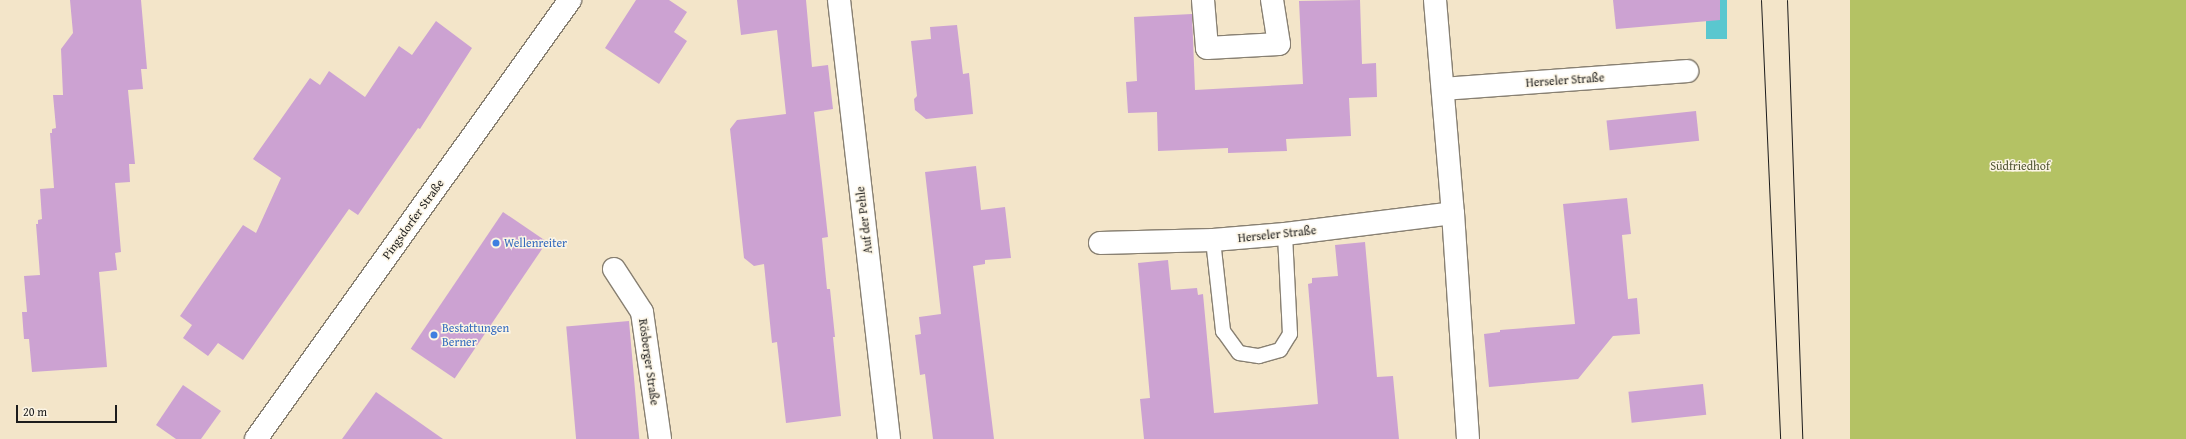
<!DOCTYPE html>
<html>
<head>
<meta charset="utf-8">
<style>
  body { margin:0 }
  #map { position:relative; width:2186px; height:439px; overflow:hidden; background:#f3e5c9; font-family:"Gentium Book Plus",serif }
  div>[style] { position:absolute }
  .green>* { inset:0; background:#b4c264; transform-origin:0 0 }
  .water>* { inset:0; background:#5ac7cf; transform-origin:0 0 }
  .building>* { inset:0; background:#cca2d2; transform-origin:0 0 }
  .roads { filter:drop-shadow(1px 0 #888072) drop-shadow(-1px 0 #888072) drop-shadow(0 1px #888072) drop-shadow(0 -1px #888072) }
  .service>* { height:14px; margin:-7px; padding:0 7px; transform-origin:7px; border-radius:7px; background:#fff }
  .minor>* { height:22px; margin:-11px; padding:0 11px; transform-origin:11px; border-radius:11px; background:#fff }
  .tram>* { height:1px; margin:-0.5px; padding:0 0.5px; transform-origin:0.5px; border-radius:0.5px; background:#1c1c1c }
  .dots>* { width:11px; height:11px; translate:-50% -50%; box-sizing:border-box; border:2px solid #fcf5e5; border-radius:50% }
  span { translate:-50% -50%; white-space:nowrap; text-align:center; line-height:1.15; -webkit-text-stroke:3px #fcf5e5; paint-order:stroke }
  .street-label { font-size:12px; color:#1c1c1c }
  .park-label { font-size:12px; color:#515635 }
  .shop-label { font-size:12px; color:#366cbe }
  .left { translate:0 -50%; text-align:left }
  .scale { position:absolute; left:16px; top:405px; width:101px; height:18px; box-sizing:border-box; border:2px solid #1c1c1c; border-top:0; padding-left:5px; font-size:12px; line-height:14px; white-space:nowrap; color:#1c1c1c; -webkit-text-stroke:3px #fcf5e5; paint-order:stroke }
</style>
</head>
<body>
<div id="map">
  <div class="green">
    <i style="left:1850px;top:0;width:336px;height:439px"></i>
  </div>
  <div class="water">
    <i style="left:1706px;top:0;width:21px;height:39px"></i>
  </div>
  <div class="building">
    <i style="clip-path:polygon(70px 0,141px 0,147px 69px,141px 69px,143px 89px,128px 90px,135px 164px,129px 164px,130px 182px,115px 183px,121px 252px,115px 253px,117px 270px,99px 272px,107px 367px,32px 372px,29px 339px,24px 339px,22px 312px,27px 312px,24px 276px,40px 275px,36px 224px,38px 224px,38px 220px,42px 219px,40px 189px,54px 188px,50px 133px,52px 133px,52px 129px,56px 128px,53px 95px,63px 95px,61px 49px,73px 33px)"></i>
    <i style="clip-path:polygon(636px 0,669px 0,687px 12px,674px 32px,687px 41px,659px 84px,605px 48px)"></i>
    <i style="clip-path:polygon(737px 0,806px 0,812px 67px,828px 65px,833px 109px,814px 112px,828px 237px,822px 238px,827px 289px,830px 289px,835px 337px,833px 337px,841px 416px,786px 423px,777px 342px,772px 343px,764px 264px,754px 266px,744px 258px,730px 129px,737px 120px,786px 114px,777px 30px,741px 35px)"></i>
    <i style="clip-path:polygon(1360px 0,1362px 64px,1376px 63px,1377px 97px,1349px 98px,1351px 136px,1286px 139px,1287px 151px,1228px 153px,1228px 148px,1158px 151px,1157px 112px,1128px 113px,1126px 82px,1137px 81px,1134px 17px,1192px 14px,1195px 90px,1303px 84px,1299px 1px)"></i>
    <i style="clip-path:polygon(1613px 0,1720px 0,1720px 20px,1616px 29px)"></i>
    <i style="clip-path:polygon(436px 21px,472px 48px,420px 129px,418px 128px,358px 215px,349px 209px,243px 360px,218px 343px,208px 356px,183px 338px,192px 325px,180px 316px,243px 225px,256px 233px,281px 178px,253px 159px,310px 78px,320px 85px,329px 71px,365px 97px,399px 46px,412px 55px)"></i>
    <i style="clip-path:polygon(957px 25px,963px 74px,969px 73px,973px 114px,926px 119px,915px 110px,914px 99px,917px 96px,911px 41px,931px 39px,930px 27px)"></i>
    <i style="left:1696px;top:111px;width:30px;height:90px;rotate:84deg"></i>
    <i style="clip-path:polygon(976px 166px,981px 210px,1005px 207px,1011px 258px,985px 260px,985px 264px,973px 266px,994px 439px,933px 439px,925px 374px,920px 375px,915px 335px,921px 334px,919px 317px,941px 314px,925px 172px)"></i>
    <i style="clip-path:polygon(1627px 198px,1631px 234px,1622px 235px,1628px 299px,1637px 298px,1640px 334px,1613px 336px,1578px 379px,1489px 387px,1484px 334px,1500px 332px,1500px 330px,1575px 324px,1563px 204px)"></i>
    <i style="left:503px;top:212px;width:53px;height:165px;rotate:34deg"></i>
    <i style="clip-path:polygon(1365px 242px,1377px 377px,1393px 376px,1399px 439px,1144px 439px,1140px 399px,1150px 398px,1138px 263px,1168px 260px,1171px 290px,1197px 288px,1198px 295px,1203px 294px,1214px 413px,1285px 407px,1318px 404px,1308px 284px,1312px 283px,1312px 278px,1338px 276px,1335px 245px)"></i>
    <i style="left:629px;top:321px;width:119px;height:63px;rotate:85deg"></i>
    <i style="left:1703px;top:384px;width:31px;height:75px;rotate:84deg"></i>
    <i style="clip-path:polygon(183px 385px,221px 411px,201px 439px,176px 439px,156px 425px)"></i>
    <i style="clip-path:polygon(376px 392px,443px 439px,342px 439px)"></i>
  </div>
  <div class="roads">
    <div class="service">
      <i style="left:1213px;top:240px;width:92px;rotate:83.7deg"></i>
      <i style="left:1223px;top:331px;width:27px;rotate:54deg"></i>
      <i style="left:1239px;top:353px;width:20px;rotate:9deg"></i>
      <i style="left:1259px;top:356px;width:22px;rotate:-16deg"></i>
      <i style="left:1280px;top:350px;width:19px;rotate:-58deg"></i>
      <i style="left:1290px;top:334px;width:100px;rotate:-92.9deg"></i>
    </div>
    <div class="minor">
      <i style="left:839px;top:0;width:442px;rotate:83.5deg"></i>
      <i style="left:1203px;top:0;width:48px;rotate:85.2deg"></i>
      <i style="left:1207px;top:48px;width:72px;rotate:-3.2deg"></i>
      <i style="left:1279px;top:44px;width:45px;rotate:-99deg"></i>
      <i style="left:1435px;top:0;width:214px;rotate:85.2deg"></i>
      <i style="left:1453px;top:213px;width:226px;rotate:86.2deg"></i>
      <i style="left:1443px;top:89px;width:245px;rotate:-4.2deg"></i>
      <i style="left:1100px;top:243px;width:113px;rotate:-1.5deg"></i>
      <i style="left:1213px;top:240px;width:72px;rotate:-4.8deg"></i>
      <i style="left:1285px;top:234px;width:169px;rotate:-7.1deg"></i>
      <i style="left:614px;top:269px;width:51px;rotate:56.9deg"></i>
      <i style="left:642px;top:312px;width:128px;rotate:81.9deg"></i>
      <i style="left:256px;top:439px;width:540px;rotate:-54.43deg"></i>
    </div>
  </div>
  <div class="tram">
    <i style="left:1761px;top:0;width:439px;rotate:87.5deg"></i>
    <i style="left:1787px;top:0;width:439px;rotate:88deg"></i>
  </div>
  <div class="dots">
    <i style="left:496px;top:243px;background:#3f7fe0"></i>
    <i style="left:434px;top:335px;background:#3f7fe0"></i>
  </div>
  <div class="street-label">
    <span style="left:1565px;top:80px;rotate:-4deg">Herseler Straße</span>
    <span style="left:413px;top:219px;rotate:-54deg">Pingsdorfer Straße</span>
    <span style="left:864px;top:220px;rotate:-97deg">Auf der Pehle</span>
    <span style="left:1277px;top:234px;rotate:-6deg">Herseler Straße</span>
    <span style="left:649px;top:362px;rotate:82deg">Rösberger Straße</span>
  </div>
  <div class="park-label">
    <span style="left:2020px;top:166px">Südfriedhof</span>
  </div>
  <div class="shop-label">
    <span class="left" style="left:504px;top:243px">Wellenreiter</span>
    <span class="left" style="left:442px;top:335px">Bestattungen<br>Berner</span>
  </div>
  <div class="scale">20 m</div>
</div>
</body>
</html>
